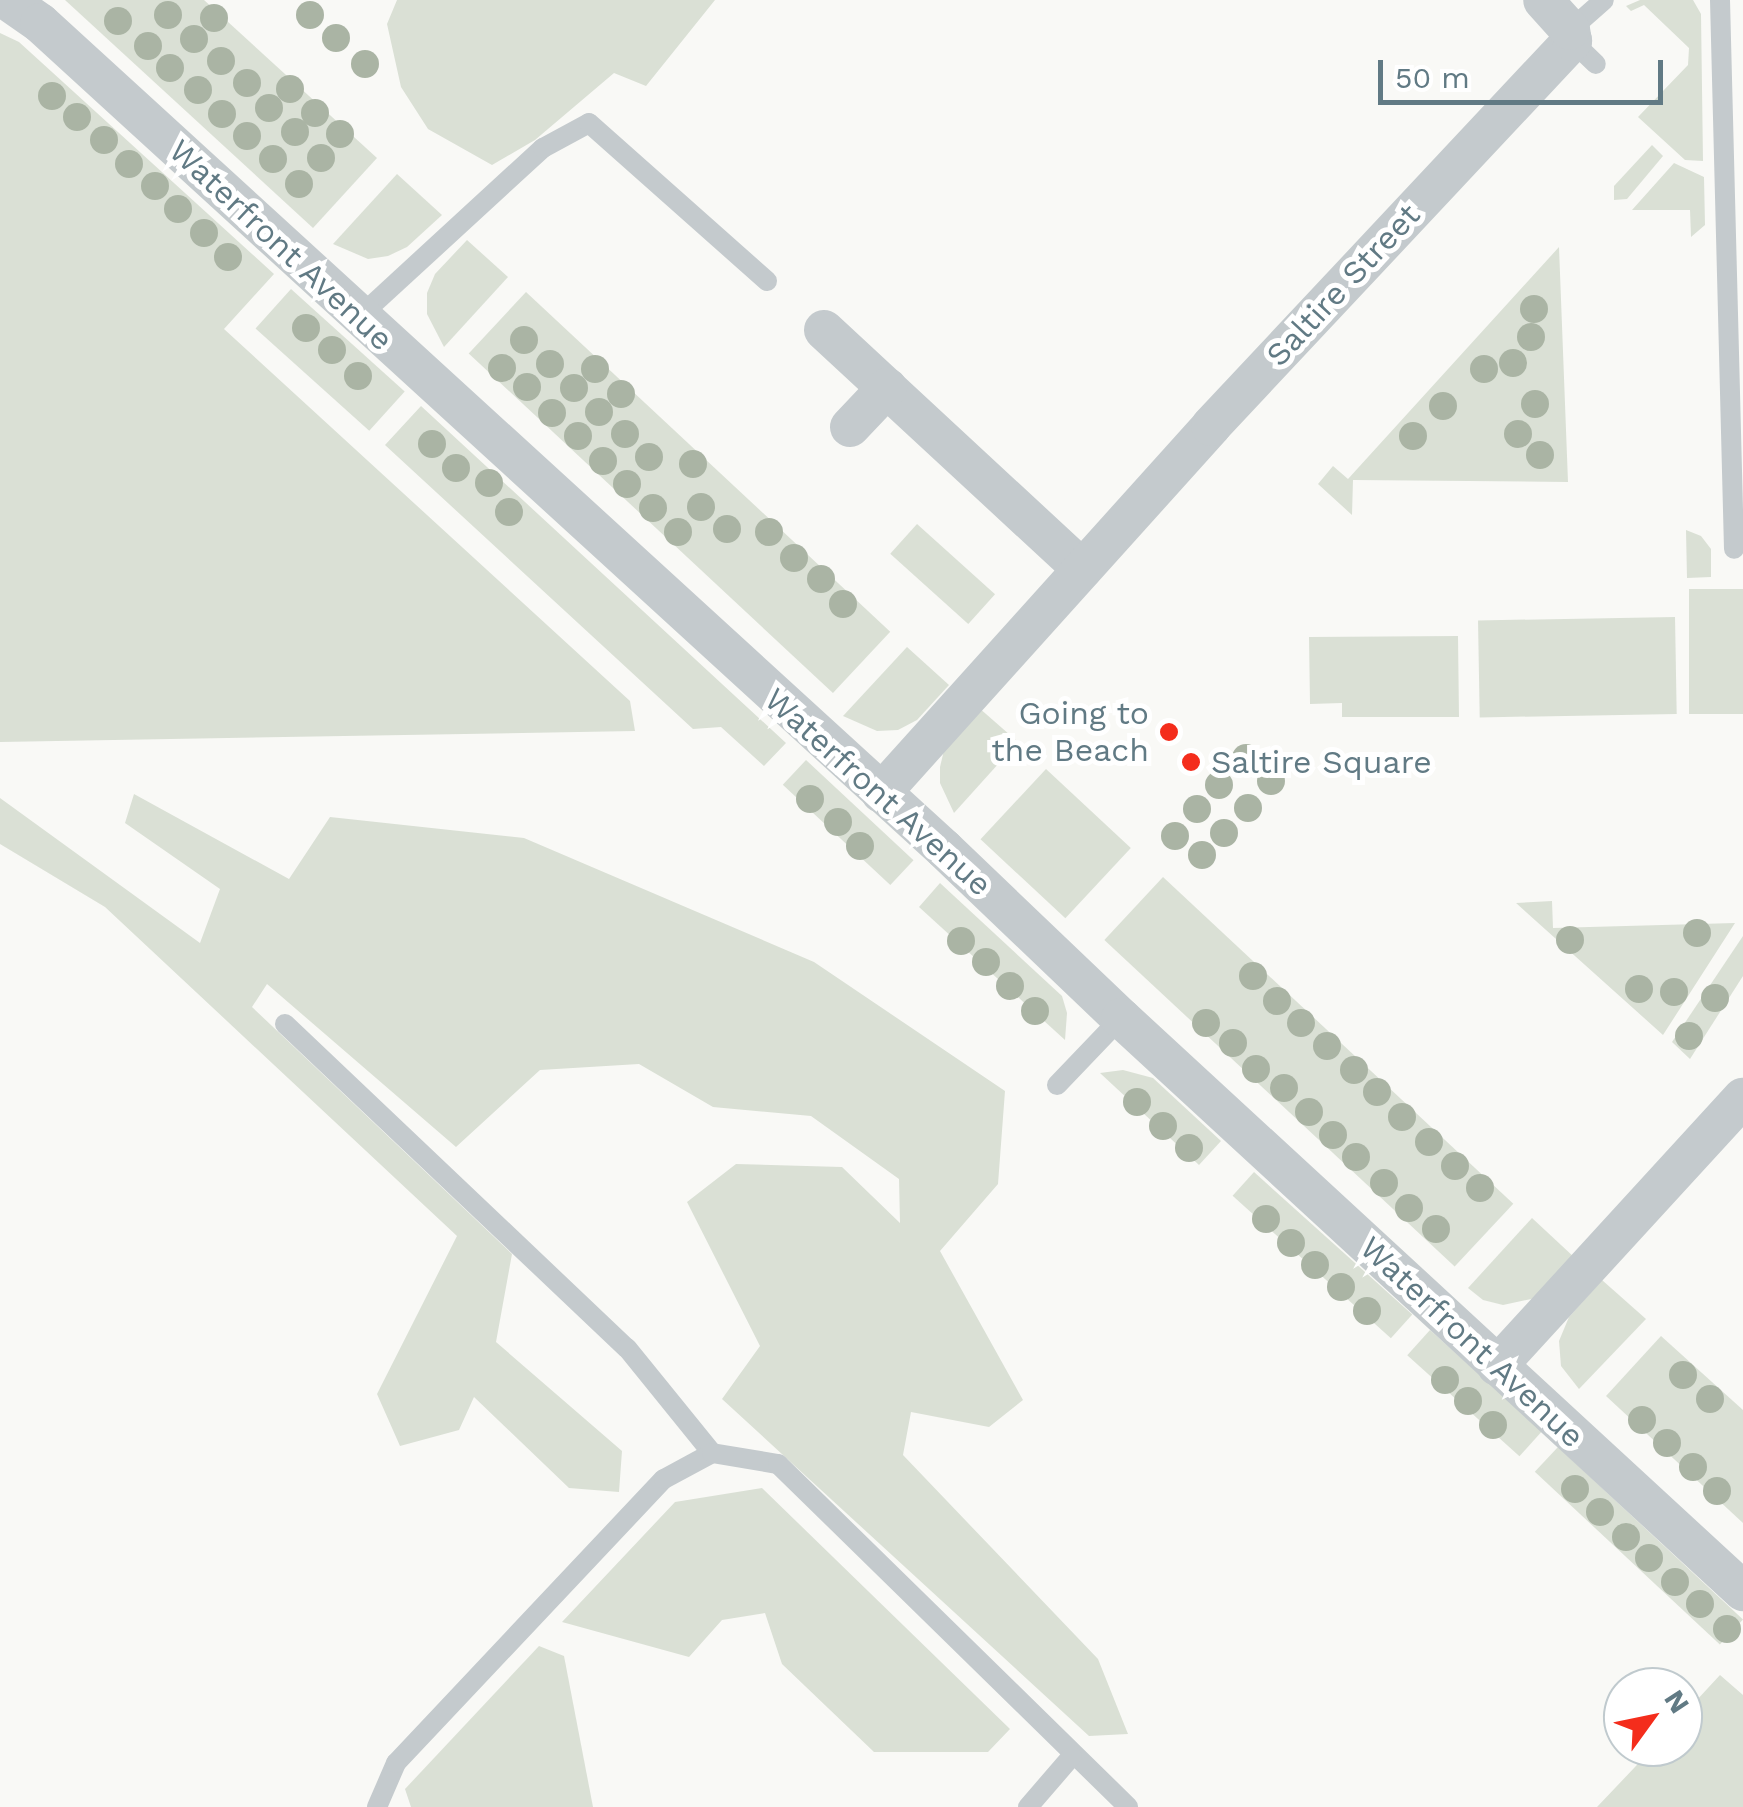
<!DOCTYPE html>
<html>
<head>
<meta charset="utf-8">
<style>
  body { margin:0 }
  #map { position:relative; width:1743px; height:1807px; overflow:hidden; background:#f9f9f6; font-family:"Work Sans",sans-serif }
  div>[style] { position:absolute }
  .green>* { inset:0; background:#dae0d5; transform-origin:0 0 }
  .lane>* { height:20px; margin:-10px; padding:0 10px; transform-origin:10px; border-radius:10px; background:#c4cacd }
  .street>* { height:40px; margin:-20px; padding:0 20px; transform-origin:20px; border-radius:20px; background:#c4cacd }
  .trees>* { width:28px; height:28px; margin:-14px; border-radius:50%; background:#aab4a4 }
  .dots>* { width:28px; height:28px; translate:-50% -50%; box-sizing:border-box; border:5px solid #fff; border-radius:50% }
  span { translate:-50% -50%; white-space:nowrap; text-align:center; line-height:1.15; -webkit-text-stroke:10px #fff; paint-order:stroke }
  .street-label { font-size:32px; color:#617a84 }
  .poi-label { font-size:32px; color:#617a84 }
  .right { translate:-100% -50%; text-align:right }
  .left { translate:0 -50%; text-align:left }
  .north { position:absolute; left:1603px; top:1667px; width:100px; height:100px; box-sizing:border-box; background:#fff; border:2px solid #c0cace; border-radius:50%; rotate:57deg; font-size:28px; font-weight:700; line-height:40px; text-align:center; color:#617a84 }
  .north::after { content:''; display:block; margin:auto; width:35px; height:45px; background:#f42d1c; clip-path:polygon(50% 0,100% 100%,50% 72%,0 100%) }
  .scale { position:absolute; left:1378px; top:60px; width:285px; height:45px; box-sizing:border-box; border:5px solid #617a84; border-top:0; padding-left:12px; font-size:30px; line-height:35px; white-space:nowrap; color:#617a84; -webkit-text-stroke:8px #fff; paint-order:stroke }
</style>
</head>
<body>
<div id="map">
  <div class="green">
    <i style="clip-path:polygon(65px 0,204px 0,377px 158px,313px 228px)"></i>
    <i style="clip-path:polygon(397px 0,715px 0,646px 86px,614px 73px,535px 140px,492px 165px,428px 129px,401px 87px,387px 24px)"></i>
    <i style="clip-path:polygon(1640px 0,1693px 0,1701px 14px,1703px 161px,1685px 160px,1638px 117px,1688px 65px,1689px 48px,1644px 5px,1631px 11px,1626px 6px)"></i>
    <i style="clip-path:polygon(0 33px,19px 42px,274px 274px,224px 329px,630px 701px,635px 731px,0 742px)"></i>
    <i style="clip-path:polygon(1652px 145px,1663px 156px,1627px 199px,1614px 200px,1614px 186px)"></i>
    <i style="clip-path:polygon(1674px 163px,1704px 177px,1705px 225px,1691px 237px,1690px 210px,1632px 210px)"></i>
    <i style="clip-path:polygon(397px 174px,442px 215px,407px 247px,388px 256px,368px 259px,333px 244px)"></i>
    <i style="clip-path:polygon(467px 240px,508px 277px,444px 347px,427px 314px,427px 293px,435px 274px)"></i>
    <i style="clip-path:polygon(1559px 247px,1568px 482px,1353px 480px,1352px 515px,1318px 484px,1333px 466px,1348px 479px)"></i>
    <i style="left:291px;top:289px;width:153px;height:53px;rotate:42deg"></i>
    <i style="left:526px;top:292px;width:498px;height:84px;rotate:43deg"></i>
    <i style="clip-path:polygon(421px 406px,786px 743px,764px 766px,721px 727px,693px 729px,385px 445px)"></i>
    <i style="left:917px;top:524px;width:105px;height:40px;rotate:42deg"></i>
    <i style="clip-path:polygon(1686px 530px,1701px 536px,1711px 549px,1711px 577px,1687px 578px)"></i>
    <i style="left:1689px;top:589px;width:54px;height:125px"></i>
    <i style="left:1675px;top:617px;width:97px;height:197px;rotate:89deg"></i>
    <i style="clip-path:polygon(1458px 636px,1459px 717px,1342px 717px,1342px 703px,1310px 704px,1309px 637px)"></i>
    <i style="clip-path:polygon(907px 647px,949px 685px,917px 720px,898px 730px,877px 731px,843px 716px)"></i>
    <i style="clip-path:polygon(978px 707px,1018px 742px,954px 813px,940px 783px,940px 767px,945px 746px)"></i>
    <i style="left:806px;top:760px;width:147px;height:34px;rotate:43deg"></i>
    <i style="left:1046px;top:769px;width:116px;height:96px;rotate:43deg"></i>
    <i style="clip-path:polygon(134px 794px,289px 879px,330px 817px,524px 838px,814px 962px,1005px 1091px,998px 1184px,940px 1251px,1023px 1400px,989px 1427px,911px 1412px,903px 1455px,1098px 1659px,1128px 1734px,1089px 1736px,722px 1399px,760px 1346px,687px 1202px,736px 1164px,842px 1167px,900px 1223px,899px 1179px,811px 1116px,713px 1107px,639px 1064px,540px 1070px,456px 1147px,267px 984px,252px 1007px,512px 1254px,496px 1342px,622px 1451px,619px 1492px,569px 1488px,474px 1397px,459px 1430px,400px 1446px,377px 1394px,457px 1236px,105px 907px,0 844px,0 798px,200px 943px,220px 889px,125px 823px)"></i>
    <i style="left:1163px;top:877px;width:479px;height:86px;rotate:43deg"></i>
    <i style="clip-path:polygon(940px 883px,1062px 996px,1067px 1013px,1065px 1040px,919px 907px)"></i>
    <i style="clip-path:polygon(1552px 901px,1553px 928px,1735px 923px,1663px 1035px,1516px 903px)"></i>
    <i style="clip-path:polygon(1743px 936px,1743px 976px,1690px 1059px,1672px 1042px)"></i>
    <i style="clip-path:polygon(1123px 1070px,1153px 1078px,1221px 1141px,1199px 1165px,1100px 1073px)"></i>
    <i style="left:1254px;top:1172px;width:213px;height:32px;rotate:42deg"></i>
    <i style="clip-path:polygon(1532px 1218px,1575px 1258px,1536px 1298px,1503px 1305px,1483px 1300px,1468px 1288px)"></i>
    <i style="clip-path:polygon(1602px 1280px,1646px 1319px,1579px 1389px,1561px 1366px,1559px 1341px,1569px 1317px)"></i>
    <i style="left:1430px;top:1330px;width:151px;height:34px;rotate:42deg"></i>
    <i style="clip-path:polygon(1661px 1336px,1743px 1410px,1743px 1523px,1606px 1396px)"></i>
    <i style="left:1558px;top:1447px;width:253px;height:34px;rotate:43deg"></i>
    <i style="clip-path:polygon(762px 1488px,1010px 1729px,988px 1752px,874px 1752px,782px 1664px,765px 1613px,722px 1620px,689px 1657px,562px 1622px,675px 1502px)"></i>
    <i style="clip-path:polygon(539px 1646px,564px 1656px,593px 1807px,411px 1807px,405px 1789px)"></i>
    <i style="clip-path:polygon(1720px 1675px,1743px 1695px,1743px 1807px,1597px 1807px,1654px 1747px,1683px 1747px,1683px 1715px)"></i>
  </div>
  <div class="lane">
    <i style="left:1720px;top:0;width:549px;rotate:88.54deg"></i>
    <i style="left:1570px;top:30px;width:45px;rotate:-41.4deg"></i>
    <i style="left:1572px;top:41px;width:33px;rotate:44deg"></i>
    <i style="left:359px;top:317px;width:250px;rotate:-42.6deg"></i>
    <i style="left:543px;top:148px;width:52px;rotate:-28.5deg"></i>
    <i style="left:589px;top:123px;width:238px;rotate:41.6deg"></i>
    <i style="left:285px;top:1024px;width:471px;rotate:43.5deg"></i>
    <i style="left:627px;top:1348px;width:135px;rotate:51deg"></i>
    <i style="left:1057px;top:1085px;width:93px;rotate:-46.3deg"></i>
    <i style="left:377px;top:1807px;width:48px;rotate:-66.6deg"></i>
    <i style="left:396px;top:1763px;width:390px;rotate:-46.7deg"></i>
    <i style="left:664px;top:1479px;width:55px;rotate:-28.4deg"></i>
    <i style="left:712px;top:1453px;width:67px;rotate:9.5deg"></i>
    <i style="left:778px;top:1464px;width:490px;rotate:44.4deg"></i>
    <i style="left:1028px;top:1807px;width:67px;rotate:-49.2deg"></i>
  </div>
  <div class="street">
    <i style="left:7px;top:0;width:40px;rotate:34.9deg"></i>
    <i style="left:40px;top:23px;width:1225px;rotate:42.42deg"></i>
    <i style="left:944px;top:849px;width:245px;rotate:43.7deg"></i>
    <i style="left:1121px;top:1018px;width:846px;rotate:42.65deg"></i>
    <i style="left:824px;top:330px;width:352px;rotate:42.8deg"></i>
    <i style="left:850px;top:427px;width:54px;rotate:-46.5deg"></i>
    <i style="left:881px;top:793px;width:494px;rotate:-48deg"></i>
    <i style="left:1211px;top:426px;width:528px;rotate:-46.84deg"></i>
    <i style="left:1572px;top:41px;width:11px;rotate:-100deg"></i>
    <i style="left:1570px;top:30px;width:40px;rotate:-132deg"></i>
    <i style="left:1497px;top:1366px;width:364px;rotate:-47.5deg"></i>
  </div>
  <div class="trees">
    <i style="left:168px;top:15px"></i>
    <i style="left:310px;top:15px"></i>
    <i style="left:214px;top:18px"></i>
    <i style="left:118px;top:21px"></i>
    <i style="left:336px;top:38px"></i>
    <i style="left:194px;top:39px"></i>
    <i style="left:148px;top:46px"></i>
    <i style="left:221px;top:61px"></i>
    <i style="left:365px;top:64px"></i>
    <i style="left:170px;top:68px"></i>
    <i style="left:247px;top:83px"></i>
    <i style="left:290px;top:89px"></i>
    <i style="left:198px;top:90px"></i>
    <i style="left:52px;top:96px"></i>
    <i style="left:269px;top:108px"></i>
    <i style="left:315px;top:113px"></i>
    <i style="left:222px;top:114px"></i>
    <i style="left:77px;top:117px"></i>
    <i style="left:295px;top:132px"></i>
    <i style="left:340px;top:134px"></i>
    <i style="left:247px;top:136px"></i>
    <i style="left:104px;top:140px"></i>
    <i style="left:321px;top:158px"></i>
    <i style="left:273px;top:159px"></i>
    <i style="left:129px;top:164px"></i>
    <i style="left:299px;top:184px"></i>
    <i style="left:155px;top:186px"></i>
    <i style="left:178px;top:209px"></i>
    <i style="left:204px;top:233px"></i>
    <i style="left:228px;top:257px"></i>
    <i style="left:1534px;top:309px"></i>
    <i style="left:306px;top:328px"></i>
    <i style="left:1531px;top:337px"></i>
    <i style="left:524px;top:340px"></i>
    <i style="left:332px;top:350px"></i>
    <i style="left:1513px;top:363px"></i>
    <i style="left:550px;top:364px"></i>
    <i style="left:502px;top:368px"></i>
    <i style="left:595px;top:369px"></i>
    <i style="left:1484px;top:369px"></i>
    <i style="left:358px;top:376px"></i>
    <i style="left:527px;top:387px"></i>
    <i style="left:574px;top:388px"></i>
    <i style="left:621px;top:394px"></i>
    <i style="left:1535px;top:404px"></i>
    <i style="left:1443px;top:406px"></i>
    <i style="left:599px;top:412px"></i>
    <i style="left:552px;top:413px"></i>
    <i style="left:625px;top:434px"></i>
    <i style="left:1518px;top:434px"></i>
    <i style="left:578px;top:436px"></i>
    <i style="left:1413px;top:436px"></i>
    <i style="left:432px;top:444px"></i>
    <i style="left:1540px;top:455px"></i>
    <i style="left:649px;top:457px"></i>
    <i style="left:603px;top:461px"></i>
    <i style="left:693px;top:464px"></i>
    <i style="left:456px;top:468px"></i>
    <i style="left:489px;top:483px"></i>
    <i style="left:627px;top:484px"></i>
    <i style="left:701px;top:507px"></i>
    <i style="left:653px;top:508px"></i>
    <i style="left:509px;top:512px"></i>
    <i style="left:727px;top:529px"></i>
    <i style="left:678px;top:532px"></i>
    <i style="left:769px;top:532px"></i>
    <i style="left:794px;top:558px"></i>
    <i style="left:821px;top:579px"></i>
    <i style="left:843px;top:604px"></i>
    <i style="left:1246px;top:758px"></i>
    <i style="left:1271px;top:781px"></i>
    <i style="left:1219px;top:785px"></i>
    <i style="left:810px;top:799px"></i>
    <i style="left:1248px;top:808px"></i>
    <i style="left:1197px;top:809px"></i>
    <i style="left:838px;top:822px"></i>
    <i style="left:1224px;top:833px"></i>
    <i style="left:1175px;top:836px"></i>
    <i style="left:860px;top:846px"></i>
    <i style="left:1202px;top:855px"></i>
    <i style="left:1697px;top:933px"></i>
    <i style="left:1570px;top:940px"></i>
    <i style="left:961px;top:941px"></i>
    <i style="left:986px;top:962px"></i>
    <i style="left:1253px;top:976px"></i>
    <i style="left:1010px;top:986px"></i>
    <i style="left:1639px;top:989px"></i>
    <i style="left:1674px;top:992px"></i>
    <i style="left:1715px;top:998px"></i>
    <i style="left:1277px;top:1001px"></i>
    <i style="left:1035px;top:1011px"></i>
    <i style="left:1206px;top:1023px"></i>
    <i style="left:1301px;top:1023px"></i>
    <i style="left:1689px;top:1036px"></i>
    <i style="left:1233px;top:1043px"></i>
    <i style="left:1327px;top:1046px"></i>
    <i style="left:1256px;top:1069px"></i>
    <i style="left:1354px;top:1070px"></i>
    <i style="left:1284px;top:1088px"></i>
    <i style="left:1377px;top:1092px"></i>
    <i style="left:1137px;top:1102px"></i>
    <i style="left:1309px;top:1112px"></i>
    <i style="left:1402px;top:1117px"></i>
    <i style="left:1163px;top:1126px"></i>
    <i style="left:1333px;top:1135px"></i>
    <i style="left:1429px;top:1142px"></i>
    <i style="left:1189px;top:1148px"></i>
    <i style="left:1356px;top:1157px"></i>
    <i style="left:1455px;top:1166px"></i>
    <i style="left:1384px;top:1183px"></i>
    <i style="left:1480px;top:1188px"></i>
    <i style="left:1409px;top:1208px"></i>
    <i style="left:1266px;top:1219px"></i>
    <i style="left:1436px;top:1229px"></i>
    <i style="left:1291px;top:1243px"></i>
    <i style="left:1315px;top:1265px"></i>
    <i style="left:1341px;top:1287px"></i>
    <i style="left:1367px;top:1311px"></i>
    <i style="left:1683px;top:1375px"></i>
    <i style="left:1445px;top:1380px"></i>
    <i style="left:1710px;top:1399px"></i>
    <i style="left:1468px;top:1401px"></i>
    <i style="left:1642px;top:1420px"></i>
    <i style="left:1493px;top:1425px"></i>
    <i style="left:1667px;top:1443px"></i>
    <i style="left:1693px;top:1467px"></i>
    <i style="left:1575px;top:1489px"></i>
    <i style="left:1717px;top:1491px"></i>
    <i style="left:1600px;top:1512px"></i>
    <i style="left:1626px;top:1537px"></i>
    <i style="left:1649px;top:1558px"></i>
    <i style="left:1675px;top:1582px"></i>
    <i style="left:1700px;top:1604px"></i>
    <i style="left:1727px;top:1629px"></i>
  </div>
  <div class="dots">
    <i style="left:1169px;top:732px;background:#f42d1c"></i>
    <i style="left:1191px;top:762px;background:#f42d1c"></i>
  </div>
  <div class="street-label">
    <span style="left:281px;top:245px;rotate:43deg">Waterfront Avenue</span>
    <span style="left:1343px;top:285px;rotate:-47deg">Saltire Street</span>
    <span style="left:878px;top:792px;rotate:42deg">Waterfront Avenue</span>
    <span style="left:1472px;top:1342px;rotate:43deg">Waterfront Avenue</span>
  </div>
  <div class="poi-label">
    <span class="right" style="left:1149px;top:732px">Going to<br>the Beach</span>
    <span class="left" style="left:1211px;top:762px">Saltire Square</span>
  </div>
  <div class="north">N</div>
  <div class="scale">50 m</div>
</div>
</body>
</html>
